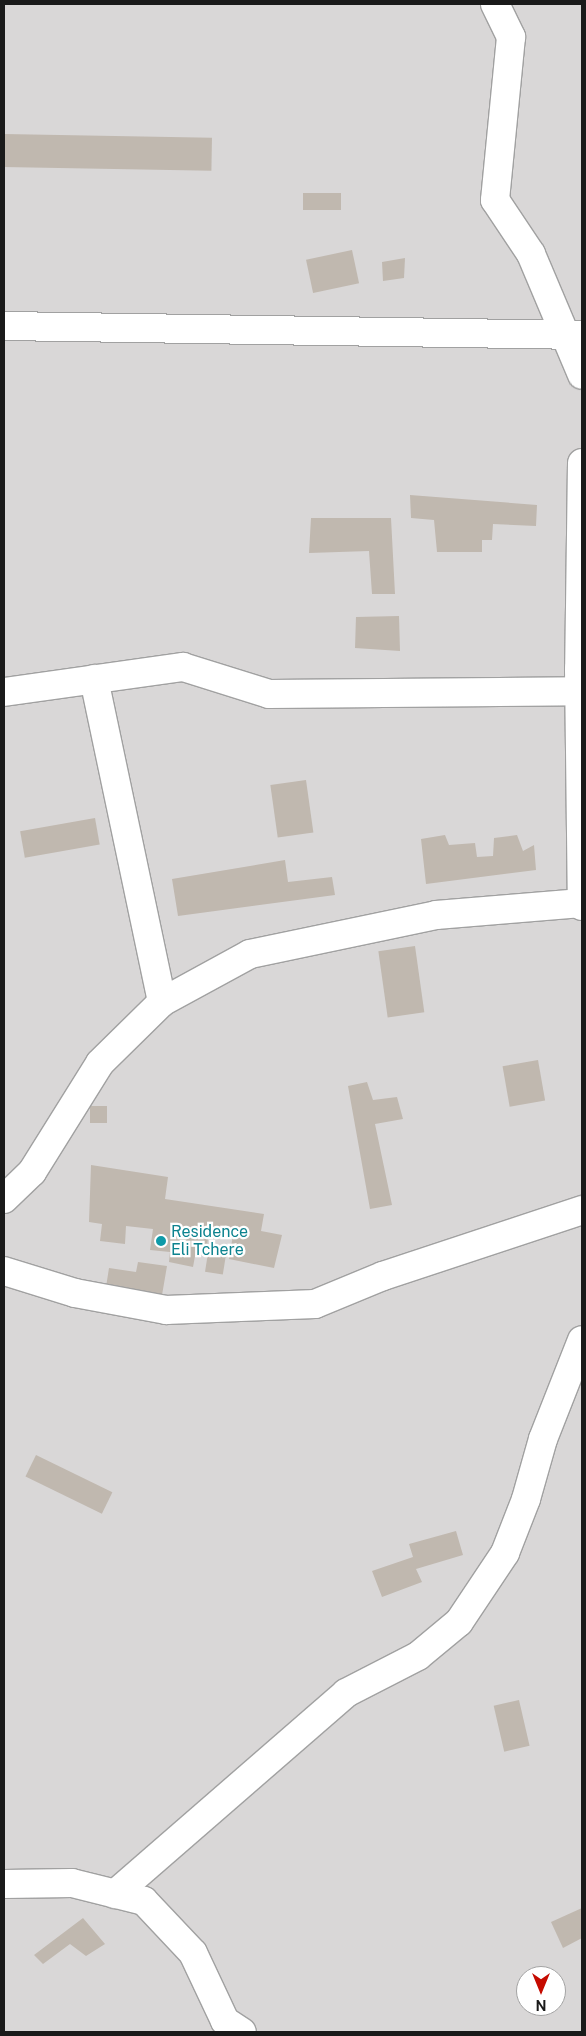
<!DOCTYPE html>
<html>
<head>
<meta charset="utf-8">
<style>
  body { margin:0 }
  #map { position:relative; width:586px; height:2036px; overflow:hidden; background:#ede9df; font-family:"Public Sans",sans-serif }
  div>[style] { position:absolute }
  .residential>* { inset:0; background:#d9d7d7 }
  .building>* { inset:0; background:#c0b8af; transform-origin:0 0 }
  .roads { filter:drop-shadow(1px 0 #a1a1a1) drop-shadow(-1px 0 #a1a1a1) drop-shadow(0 1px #a1a1a1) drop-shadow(0 -1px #a1a1a1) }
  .minor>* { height:28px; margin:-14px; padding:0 14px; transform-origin:14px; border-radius:14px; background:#fff }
  .dots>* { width:14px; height:14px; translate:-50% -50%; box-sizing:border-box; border:2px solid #fff; border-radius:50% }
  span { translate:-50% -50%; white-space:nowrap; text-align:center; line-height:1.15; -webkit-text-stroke:4.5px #fff; paint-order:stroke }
  .culture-label { font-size:16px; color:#0d838f }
  .left { translate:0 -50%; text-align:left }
  .frame { position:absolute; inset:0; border:5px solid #1a1a1a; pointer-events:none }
  .north { position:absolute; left:516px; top:1966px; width:50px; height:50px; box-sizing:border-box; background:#fff; border:1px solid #a3a3a3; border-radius:50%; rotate:180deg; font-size:14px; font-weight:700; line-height:20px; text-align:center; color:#1a1a1a }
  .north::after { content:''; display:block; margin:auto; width:18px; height:22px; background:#c50b00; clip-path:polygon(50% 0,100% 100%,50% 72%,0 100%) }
</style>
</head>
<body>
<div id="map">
  <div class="residential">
    <i style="clip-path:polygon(evenodd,4px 4px,582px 4px,582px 2032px,4px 2032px,4px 4px,526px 1976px,556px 1976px,556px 2006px,526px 2006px,526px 1976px)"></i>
  </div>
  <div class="building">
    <i style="left:4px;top:134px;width:208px;height:33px;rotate:1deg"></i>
    <i style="left:341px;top:193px;width:17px;height:38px;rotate:90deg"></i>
    <i style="left:352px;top:250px;width:34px;height:47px;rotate:78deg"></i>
    <i style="clip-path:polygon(405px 258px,404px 278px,383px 281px,382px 262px)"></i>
    <i style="clip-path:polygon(410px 495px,537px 505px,536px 526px,493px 524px,492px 540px,482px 540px,482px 552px,437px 552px,434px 520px,411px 518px)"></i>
    <i style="clip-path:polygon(311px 518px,391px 518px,395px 594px,372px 594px,369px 551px,309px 553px)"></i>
    <i style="clip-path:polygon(399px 616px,400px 651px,355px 648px,356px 617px)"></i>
    <i style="left:306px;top:780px;width:53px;height:36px;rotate:82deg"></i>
    <i style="left:95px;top:818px;width:27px;height:76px;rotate:80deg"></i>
    <i style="clip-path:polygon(445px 835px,449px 845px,475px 843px,477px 857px,493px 856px,494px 838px,517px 835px,523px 851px,534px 845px,536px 870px,426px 884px,421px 839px)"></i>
    <i style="clip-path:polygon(285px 860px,288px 882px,332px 877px,335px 895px,178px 916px,172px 879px)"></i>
    <i style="left:415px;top:946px;width:67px;height:37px;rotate:82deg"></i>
    <i style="left:538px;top:1060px;width:41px;height:36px;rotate:80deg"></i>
    <i style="clip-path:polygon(367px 1082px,373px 1100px,397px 1097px,403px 1119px,375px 1124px,392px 1205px,370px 1209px,348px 1086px)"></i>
    <i style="left:90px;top:1106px;width:17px;height:17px"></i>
    <i style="clip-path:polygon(91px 1165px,168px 1177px,165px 1199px,264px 1214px,261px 1231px,282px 1235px,274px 1268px,229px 1259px,233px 1235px,209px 1231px,206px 1253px,196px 1251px,193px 1267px,169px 1262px,170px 1252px,150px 1250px,153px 1229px,126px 1226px,125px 1244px,100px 1241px,102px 1224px,89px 1222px)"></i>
    <i style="left:208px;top:1253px;width:18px;height:19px;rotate:9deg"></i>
    <i style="clip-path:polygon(138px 1262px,167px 1266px,161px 1301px,106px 1287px,109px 1268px,136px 1272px)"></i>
    <i style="left:36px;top:1455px;width:85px;height:24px;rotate:26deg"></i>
    <i style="clip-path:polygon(456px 1531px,463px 1555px,416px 1569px,422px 1582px,382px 1597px,372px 1571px,413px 1557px,409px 1544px)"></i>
    <i style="left:519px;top:1700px;width:47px;height:26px;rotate:77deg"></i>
    <i style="clip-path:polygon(582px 1908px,582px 1938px,563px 1948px,551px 1922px)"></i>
    <i style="clip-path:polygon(83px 1918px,105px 1944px,86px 1956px,70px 1944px,43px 1964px,34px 1955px)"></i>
  </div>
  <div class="roads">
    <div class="minor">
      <i style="left:495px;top:4px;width:37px;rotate:64deg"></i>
      <i style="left:511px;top:37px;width:164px;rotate:95.6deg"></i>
      <i style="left:495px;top:200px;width:65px;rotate:56.3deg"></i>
      <i style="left:531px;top:254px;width:131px;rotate:67.1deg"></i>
      <i style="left:4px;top:326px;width:578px;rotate:0.89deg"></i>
      <i style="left:582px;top:463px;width:206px;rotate:90.8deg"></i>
      <i style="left:579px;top:669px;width:237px;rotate:89.3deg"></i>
      <i style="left:94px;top:679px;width:330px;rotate:78.1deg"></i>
      <i style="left:4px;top:692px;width:181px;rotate:-8deg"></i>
      <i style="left:183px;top:667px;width:90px;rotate:17.4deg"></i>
      <i style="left:269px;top:694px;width:313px;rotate:-0.5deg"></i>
      <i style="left:4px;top:1199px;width:39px;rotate:-44deg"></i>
      <i style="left:32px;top:1172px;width:128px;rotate:-58deg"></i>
      <i style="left:100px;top:1063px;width:87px;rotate:-44.5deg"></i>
      <i style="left:162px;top:1002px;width:100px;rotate:-28.6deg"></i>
      <i style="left:250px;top:954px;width:190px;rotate:-11.8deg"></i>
      <i style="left:436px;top:915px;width:146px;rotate:-4.7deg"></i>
      <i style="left:4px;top:1271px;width:74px;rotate:17.2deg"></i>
      <i style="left:75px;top:1293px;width:93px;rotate:10.6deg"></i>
      <i style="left:166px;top:1310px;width:149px;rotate:-2.3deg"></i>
      <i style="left:315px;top:1304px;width:74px;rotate:-22.4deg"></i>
      <i style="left:383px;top:1276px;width:210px;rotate:-18.3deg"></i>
      <i style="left:4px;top:1884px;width:68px;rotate:-0.8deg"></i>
      <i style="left:72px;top:1883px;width:74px;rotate:14deg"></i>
      <i style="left:144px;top:1901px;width:71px;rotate:46.7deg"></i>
      <i style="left:193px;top:1953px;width:75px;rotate:64.8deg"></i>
      <i style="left:225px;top:2021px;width:20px;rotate:33deg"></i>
      <i style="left:115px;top:1894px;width:306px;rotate:-41deg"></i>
      <i style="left:346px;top:1693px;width:81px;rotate:-27.2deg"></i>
      <i style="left:418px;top:1656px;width:53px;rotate:-39.7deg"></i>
      <i style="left:459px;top:1622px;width:83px;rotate:-56.3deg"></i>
      <i style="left:505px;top:1553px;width:58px;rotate:-68.7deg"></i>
      <i style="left:526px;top:1499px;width:62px;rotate:-74.2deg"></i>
      <i style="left:543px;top:1439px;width:106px;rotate:-68.5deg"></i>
    </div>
  </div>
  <div class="dots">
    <i style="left:161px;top:1241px;background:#0f9aa8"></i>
  </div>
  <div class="culture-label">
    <span class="left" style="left:171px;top:1241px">Residence<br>Eli Tchere</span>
  </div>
  <div class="frame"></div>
  <div class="north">N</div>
</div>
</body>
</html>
